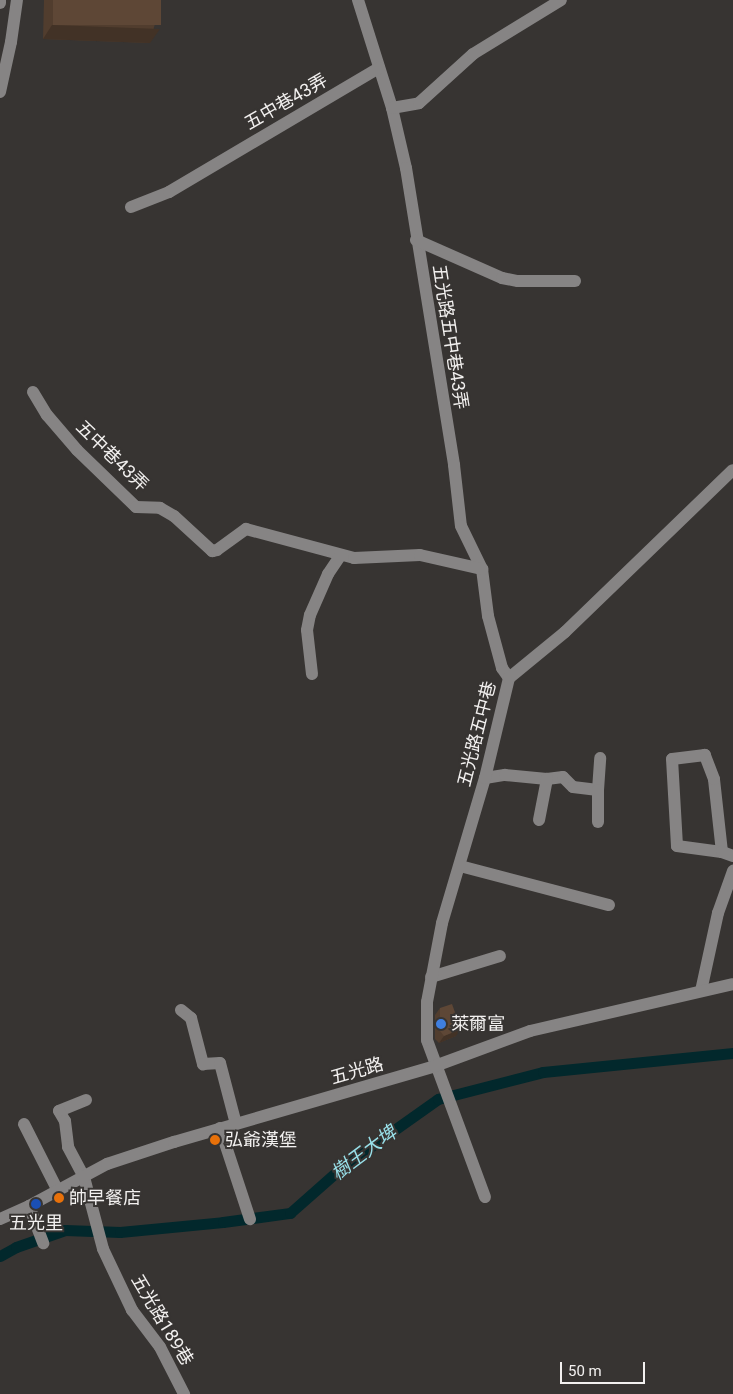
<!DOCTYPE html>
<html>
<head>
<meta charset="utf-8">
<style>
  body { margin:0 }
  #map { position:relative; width:733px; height:1394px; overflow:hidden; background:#373432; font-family:Roboto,"Noto Sans TC",sans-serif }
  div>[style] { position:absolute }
  .canal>* { height:11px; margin:-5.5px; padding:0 5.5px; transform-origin:5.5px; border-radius:5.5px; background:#02282c }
  .minor>* { height:12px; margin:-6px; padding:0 6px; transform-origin:6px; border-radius:6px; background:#868484 }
  .wall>* { inset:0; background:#513d2e }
  .shaded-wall>* { inset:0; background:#423226 }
  .building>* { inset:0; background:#5e4736; transform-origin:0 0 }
  .dots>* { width:14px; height:14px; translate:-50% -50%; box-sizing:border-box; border:2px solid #373432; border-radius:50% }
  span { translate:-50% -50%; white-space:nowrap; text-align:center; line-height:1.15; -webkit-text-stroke:4px #373432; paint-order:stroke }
  .street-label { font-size:18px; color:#f2f0ef }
  .poi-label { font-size:18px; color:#f2f0ef }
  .left { translate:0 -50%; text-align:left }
  .water-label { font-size:19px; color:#98dfe8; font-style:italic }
  .scale { position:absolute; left:560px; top:1362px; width:85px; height:22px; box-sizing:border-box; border:2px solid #f2f0ef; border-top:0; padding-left:6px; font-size:15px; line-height:18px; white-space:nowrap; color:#f2f0ef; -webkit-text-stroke:4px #373432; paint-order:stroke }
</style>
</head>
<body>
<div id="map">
  <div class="canal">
    <i style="left:0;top:1256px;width:18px;rotate:-29deg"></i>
    <i style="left:16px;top:1247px;width:52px;rotate:-19.1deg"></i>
    <i style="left:65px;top:1230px;width:55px;rotate:2.1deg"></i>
    <i style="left:120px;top:1232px;width:103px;rotate:-5.5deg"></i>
    <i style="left:223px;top:1222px;width:68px;rotate:-7.7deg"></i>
    <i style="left:290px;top:1213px;width:69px;rotate:-41.5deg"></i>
    <i style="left:342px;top:1167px;width:118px;rotate:-35.3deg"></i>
    <i style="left:438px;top:1099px;width:108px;rotate:-14.4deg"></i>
    <i style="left:543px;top:1072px;width:191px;rotate:-5.7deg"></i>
  </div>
  <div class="minor">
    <i style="left:358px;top:0;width:113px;rotate:72.5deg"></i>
    <i style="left:392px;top:108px;width:62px;rotate:76.9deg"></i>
    <i style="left:406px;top:168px;width:301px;rotate:80.8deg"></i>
    <i style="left:454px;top:465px;width:61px;rotate:83.5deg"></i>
    <i style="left:461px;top:526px;width:48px;rotate:64deg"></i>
    <i style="left:482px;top:569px;width:47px;rotate:82.7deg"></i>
    <i style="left:488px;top:616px;width:54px;rotate:74.9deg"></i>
    <i style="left:502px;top:668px;width:12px;rotate:55deg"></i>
    <i style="left:0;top:3px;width:3px;rotate:-90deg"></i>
    <i style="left:0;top:92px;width:51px;rotate:-77.6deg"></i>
    <i style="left:11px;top:42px;width:42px;rotate:-81.9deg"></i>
    <i style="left:392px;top:108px;width:27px;rotate:-10deg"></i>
    <i style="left:419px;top:103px;width:73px;rotate:-42.2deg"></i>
    <i style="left:473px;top:54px;width:103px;rotate:-31.5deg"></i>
    <i style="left:131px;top:207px;width:41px;rotate:-21.5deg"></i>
    <i style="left:169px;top:192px;width:244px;rotate:-30.6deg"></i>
    <i style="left:416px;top:240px;width:94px;rotate:23.8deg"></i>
    <i style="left:502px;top:278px;width:16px;rotate:11deg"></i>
    <i style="left:518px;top:281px;width:57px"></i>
    <i style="left:33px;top:392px;width:27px;rotate:59deg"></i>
    <i style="left:47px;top:415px;width:46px;rotate:49.4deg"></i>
    <i style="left:77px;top:450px;width:82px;rotate:44deg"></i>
    <i style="left:136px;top:507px;width:24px;rotate:2deg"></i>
    <i style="left:160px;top:508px;width:16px;rotate:30deg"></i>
    <i style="left:174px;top:516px;width:52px;rotate:42.6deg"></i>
    <i style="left:212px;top:551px;width:5px;rotate:-11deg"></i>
    <i style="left:217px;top:550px;width:36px;rotate:-36deg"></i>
    <i style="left:246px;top:529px;width:112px;rotate:15deg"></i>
    <i style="left:354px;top:558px;width:66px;rotate:-2.6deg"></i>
    <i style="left:420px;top:555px;width:64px;rotate:12.7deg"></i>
    <i style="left:312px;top:674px;width:44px;rotate:-96.5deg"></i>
    <i style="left:307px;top:630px;width:15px;rotate:-79deg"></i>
    <i style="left:310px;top:615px;width:45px;rotate:-66.3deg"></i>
    <i style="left:328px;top:574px;width:23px;rotate:-56deg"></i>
    <i style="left:485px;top:778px;width:20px;rotate:-9deg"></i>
    <i style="left:505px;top:775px;width:42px;rotate:5.4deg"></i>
    <i style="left:547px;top:779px;width:16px;rotate:-7deg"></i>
    <i style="left:563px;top:777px;width:14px;rotate:45deg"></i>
    <i style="left:573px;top:787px;width:25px;rotate:7deg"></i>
    <i style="left:598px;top:790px;width:32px;rotate:-86deg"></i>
    <i style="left:598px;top:790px;width:32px;rotate:90deg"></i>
    <i style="left:539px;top:820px;width:42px;rotate:-79deg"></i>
    <i style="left:722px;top:852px;width:73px;rotate:-96.3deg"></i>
    <i style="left:714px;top:779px;width:26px;rotate:-111deg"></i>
    <i style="left:705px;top:755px;width:33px;rotate:173deg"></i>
    <i style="left:672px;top:759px;width:87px;rotate:86.7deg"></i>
    <i style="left:677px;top:846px;width:45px;rotate:7.6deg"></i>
    <i style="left:722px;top:852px;width:12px;rotate:20deg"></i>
    <i style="left:460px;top:866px;width:154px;rotate:14.7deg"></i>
    <i style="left:431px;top:977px;width:72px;rotate:-16.9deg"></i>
    <i style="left:701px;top:991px;width:80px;rotate:-77.7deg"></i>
    <i style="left:718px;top:913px;width:45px;rotate:-70.3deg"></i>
    <i style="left:181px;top:1010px;width:13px;rotate:39deg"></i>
    <i style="left:191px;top:1018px;width:48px;rotate:75.4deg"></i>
    <i style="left:203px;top:1064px;width:17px;rotate:-3deg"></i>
    <i style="left:220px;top:1063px;width:63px;rotate:75.3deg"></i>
    <i style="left:86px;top:1100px;width:29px;rotate:158deg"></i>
    <i style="left:59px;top:1111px;width:12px;rotate:59deg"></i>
    <i style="left:65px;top:1121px;width:26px;rotate:83deg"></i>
    <i style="left:68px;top:1147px;width:34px;rotate:62deg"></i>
    <i style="left:84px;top:1177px;width:74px;rotate:75.2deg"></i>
    <i style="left:103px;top:1249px;width:68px;rotate:64.6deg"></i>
    <i style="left:132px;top:1310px;width:46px;rotate:52.9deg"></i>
    <i style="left:160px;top:1347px;width:53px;rotate:62.9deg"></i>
    <i style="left:24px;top:1124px;width:75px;rotate:63.1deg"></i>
    <i style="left:220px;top:1128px;width:96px;rotate:71.8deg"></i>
    <i style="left:485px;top:1197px;width:167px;rotate:-110.3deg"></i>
    <i style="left:427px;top:1040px;width:38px;rotate:-90deg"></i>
    <i style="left:427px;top:1002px;width:80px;rotate:-79.2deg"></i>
    <i style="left:442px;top:923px;width:151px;rotate:-73.5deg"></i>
    <i style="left:485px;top:778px;width:103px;rotate:-76.5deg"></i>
    <i style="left:509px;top:678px;width:72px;rotate:-39.4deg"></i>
    <i style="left:565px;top:632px;width:233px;rotate:-44deg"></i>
    <i style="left:29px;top:1206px;width:40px;rotate:69deg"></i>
    <i style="left:0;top:1219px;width:32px;rotate:-24deg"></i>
    <i style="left:29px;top:1206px;width:89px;rotate:-28.3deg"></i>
    <i style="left:107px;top:1164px;width:71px;rotate:-18.2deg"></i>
    <i style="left:174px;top:1142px;width:272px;rotate:-16.2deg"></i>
    <i style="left:435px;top:1066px;width:101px;rotate:-20.2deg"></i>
    <i style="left:530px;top:1031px;width:208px;rotate:-13deg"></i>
  </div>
  <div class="wall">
    <i style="clip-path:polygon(44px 0,161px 0,150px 43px,43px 39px)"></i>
    <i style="clip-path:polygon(440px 1008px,456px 1036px,439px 1043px,435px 1039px,435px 1015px)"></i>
  </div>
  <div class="shaded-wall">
    <i style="clip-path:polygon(52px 25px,160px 29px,150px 43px,43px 39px)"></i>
    <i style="clip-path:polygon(461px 1029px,456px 1036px,439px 1043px,444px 1036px)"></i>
  </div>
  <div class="building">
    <i style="left:53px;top:0;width:108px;height:25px"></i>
    <i style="clip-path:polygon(452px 1004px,461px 1029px,444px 1036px,440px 1031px,440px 1008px)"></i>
  </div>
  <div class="dots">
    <i style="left:441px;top:1024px;background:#3f7fe0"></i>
    <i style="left:215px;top:1140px;background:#e8710a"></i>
    <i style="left:59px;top:1198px;background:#e8710a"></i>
    <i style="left:36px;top:1204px;background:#1a4fb4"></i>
  </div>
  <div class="street-label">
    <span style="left:286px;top:102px;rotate:-30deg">五中巷43弄</span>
    <span style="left:450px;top:337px;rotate:81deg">五光路五中巷43弄</span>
    <span style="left:112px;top:456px;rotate:44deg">五中巷43弄</span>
    <span style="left:477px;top:734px;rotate:-76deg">五光路五中巷</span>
    <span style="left:357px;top:1071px;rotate:-16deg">五光路</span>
    <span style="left:162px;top:1320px;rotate:59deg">五光路189巷</span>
  </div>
  <div class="poi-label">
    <span class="left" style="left:451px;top:1024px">萊爾富</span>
    <span class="left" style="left:225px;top:1140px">弘爺漢堡</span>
    <span class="left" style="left:69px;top:1198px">帥早餐店</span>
    <span style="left:36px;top:1223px">五光里</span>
  </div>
  <div class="water-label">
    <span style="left:364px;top:1153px;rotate:-37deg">樹王大埤</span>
  </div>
  <div class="scale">50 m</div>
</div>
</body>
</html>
